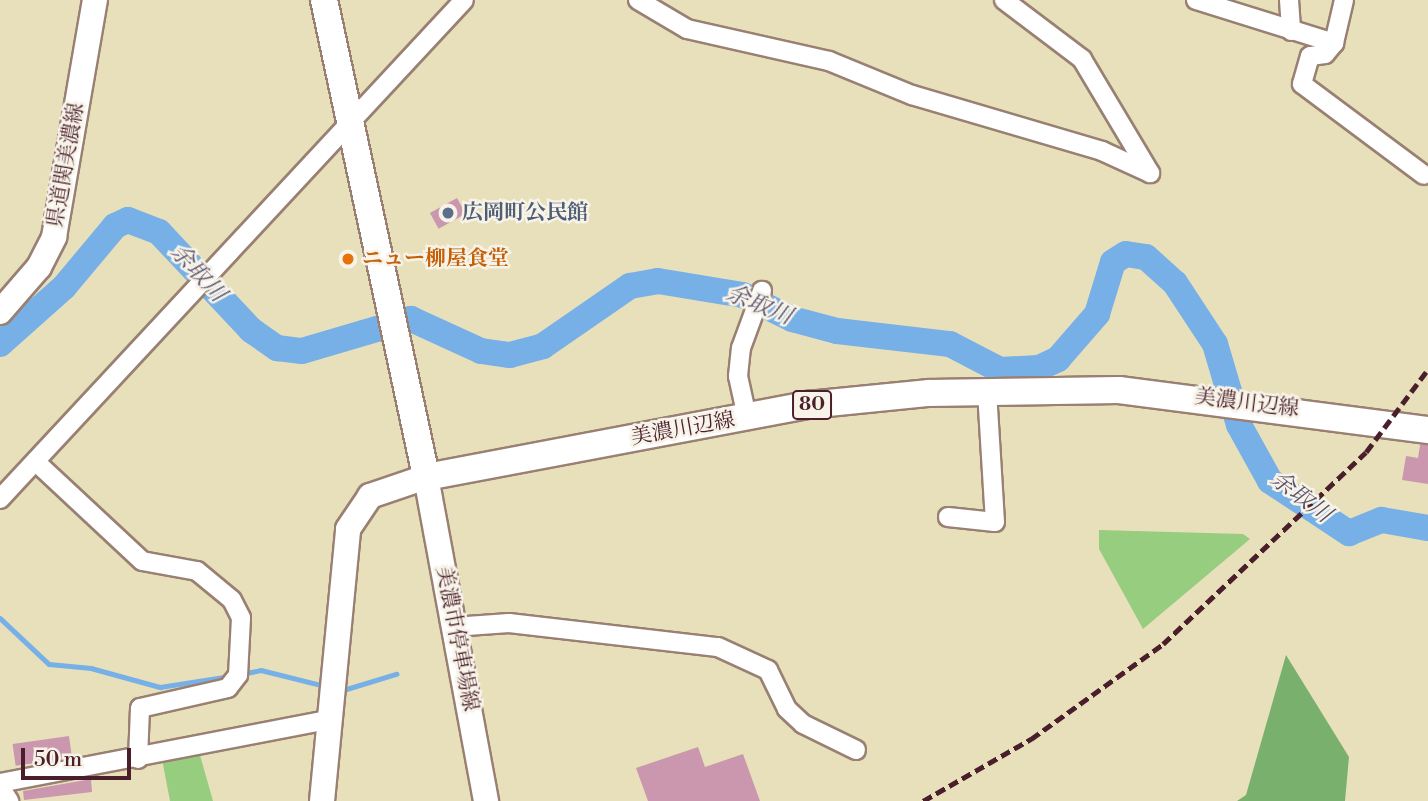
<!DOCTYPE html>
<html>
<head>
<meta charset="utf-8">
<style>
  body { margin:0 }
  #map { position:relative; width:1428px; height:801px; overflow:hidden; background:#e8e0bb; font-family:"Libre Bodoni","Noto Serif JP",serif }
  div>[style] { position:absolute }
  .green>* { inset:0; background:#97cd7f }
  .forest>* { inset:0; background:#79b06e }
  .stream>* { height:4.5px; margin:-2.25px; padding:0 2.25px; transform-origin:2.25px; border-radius:2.25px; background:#77b0e7 }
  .river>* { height:26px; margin:-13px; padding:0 13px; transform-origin:13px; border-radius:13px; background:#77b0e7 }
  .building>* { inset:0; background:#ca97af; transform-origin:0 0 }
  .roads { filter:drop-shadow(2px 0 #998073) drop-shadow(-2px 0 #998073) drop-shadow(0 2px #998073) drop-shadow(0 -2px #998073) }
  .street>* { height:18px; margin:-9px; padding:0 9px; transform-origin:9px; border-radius:9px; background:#fff }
  .secondary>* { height:24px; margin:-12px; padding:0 12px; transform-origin:12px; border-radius:12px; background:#fff }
  .primary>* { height:26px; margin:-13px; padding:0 13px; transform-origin:13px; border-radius:13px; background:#fff }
  .rail>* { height:4.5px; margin-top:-2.25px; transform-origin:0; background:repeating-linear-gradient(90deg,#4a1f2b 0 10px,transparent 0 15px) }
  .dots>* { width:19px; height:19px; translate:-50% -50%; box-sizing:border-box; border:4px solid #f7f3e8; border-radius:50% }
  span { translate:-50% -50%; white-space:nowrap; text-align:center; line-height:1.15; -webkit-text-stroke:5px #f7f3e8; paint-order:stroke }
  .shield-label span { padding:2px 5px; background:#f7f3e8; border:2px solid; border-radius:5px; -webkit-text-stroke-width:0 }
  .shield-label { font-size:19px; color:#4a1f2b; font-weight:700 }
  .street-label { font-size:21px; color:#4a1f2b }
  .service-label { font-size:21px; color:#4e5e75; font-weight:700 }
  .left { translate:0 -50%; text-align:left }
  .food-label { font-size:21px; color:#c56008; font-weight:700 }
  .water-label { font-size:23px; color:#5a526d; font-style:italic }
  .scale { position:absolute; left:21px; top:748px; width:110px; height:32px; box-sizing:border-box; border:4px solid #4a1f2b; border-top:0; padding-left:9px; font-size:21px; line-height:24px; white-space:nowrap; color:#4a1f2b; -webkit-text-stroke:5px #f7f3e8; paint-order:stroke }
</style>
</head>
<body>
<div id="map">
  <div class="green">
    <i style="clip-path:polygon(1099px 530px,1243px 534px,1250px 539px,1143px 629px,1099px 549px)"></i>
    <i style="clip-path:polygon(200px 755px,213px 801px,170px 801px,162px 759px)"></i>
  </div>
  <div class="forest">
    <i style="clip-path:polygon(1286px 655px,1349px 757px,1345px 801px,1237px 801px,1246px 795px)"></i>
  </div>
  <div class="stream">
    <i style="left:0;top:618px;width:67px;rotate:43.2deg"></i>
    <i style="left:49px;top:664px;width:42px;rotate:5.4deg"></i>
    <i style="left:91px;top:668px;width:72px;rotate:15.4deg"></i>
    <i style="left:160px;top:687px;width:71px;rotate:-8.9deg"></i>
    <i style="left:242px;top:674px;width:19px;rotate:-12deg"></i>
    <i style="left:261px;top:670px;width:66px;rotate:14deg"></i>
    <i style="left:340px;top:691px;width:59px;rotate:-16.9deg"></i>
  </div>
  <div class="river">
    <i style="left:0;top:344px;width:86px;rotate:-41.7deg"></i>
    <i style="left:64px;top:287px;width:80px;rotate:-50.1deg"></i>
    <i style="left:115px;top:226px;width:14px;rotate:-25deg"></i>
    <i style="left:128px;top:220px;width:33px;rotate:21deg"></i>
    <i style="left:159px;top:232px;width:134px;rotate:46.8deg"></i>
    <i style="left:251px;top:330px;width:32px;rotate:35deg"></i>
    <i style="left:277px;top:348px;width:25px;rotate:7deg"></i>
    <i style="left:302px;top:351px;width:114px;rotate:-16.4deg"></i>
    <i style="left:411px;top:319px;width:77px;rotate:24.6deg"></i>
    <i style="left:481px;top:351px;width:29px;rotate:8deg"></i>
    <i style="left:510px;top:355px;width:34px;rotate:-15deg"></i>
    <i style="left:543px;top:346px;width:106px;rotate:-34.6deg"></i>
    <i style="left:630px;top:286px;width:28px;rotate:-10deg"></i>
    <i style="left:658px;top:281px;width:86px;rotate:9.4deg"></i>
    <i style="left:743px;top:295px;width:55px;rotate:26.1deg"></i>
    <i style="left:792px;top:319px;width:47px;rotate:14.9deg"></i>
    <i style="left:837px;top:331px;width:114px;rotate:6.6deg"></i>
    <i style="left:950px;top:344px;width:56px;rotate:27.5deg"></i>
    <i style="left:1000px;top:370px;width:39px;rotate:-3deg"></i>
    <i style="left:1039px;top:368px;width:21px;rotate:-25deg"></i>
    <i style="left:1058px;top:359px;width:60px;rotate:-49.1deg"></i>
    <i style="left:1097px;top:314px;width:54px;rotate:-72.9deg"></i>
    <i style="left:1113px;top:262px;width:15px;rotate:-32deg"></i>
    <i style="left:1126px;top:254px;width:20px;rotate:9deg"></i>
    <i style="left:1146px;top:257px;width:39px;rotate:42deg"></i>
    <i style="left:1175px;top:283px;width:73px;rotate:56.7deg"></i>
    <i style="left:1215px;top:344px;width:84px;rotate:73.5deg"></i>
    <i style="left:1239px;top:425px;width:64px;rotate:61deg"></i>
    <i style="left:1270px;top:481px;width:95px;rotate:33.4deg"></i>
    <i style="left:1349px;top:533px;width:35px;rotate:-22deg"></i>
    <i style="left:1382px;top:520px;width:47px;rotate:9.9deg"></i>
  </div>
  <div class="building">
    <i style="left:457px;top:198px;width:18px;height:31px;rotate:61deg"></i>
    <i style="clip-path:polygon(1420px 445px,1428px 445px,1428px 484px,1402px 480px,1406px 456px,1418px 458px)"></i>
    <i style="left:69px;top:736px;width:22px;height:57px;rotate:82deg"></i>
    <i style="clip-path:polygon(698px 747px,705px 767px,743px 754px,760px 801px,648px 801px,636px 768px)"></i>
    <i style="clip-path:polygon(91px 779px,92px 792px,24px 800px,23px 791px)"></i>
  </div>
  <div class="roads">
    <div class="street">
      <i style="left:638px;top:0;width:57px;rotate:30.6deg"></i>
      <i style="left:687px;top:29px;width:146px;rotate:12.7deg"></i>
      <i style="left:829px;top:61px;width:90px;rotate:22.3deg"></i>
      <i style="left:912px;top:95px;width:198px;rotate:16.4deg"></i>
      <i style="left:1102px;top:151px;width:53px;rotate:24.6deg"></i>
      <i style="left:1004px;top:0;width:98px;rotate:37.1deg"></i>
      <i style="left:1082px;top:59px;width:133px;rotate:59.2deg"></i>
      <i style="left:1196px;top:0;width:145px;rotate:17.3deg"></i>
      <i style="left:1334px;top:43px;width:14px;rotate:129deg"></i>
      <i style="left:1325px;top:54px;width:15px;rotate:172deg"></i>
      <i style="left:1310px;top:56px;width:29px;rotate:106deg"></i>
      <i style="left:1302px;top:84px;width:152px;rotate:36.7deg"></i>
      <i style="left:1289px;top:0;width:31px;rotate:86deg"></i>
      <i style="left:1334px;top:43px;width:44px;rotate:-76.9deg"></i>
      <i style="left:747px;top:417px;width:42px;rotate:-102.4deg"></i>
      <i style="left:738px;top:376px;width:28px;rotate:-84deg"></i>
      <i style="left:741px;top:348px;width:61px;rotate:-69.8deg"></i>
      <i style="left:36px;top:462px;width:145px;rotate:43deg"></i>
      <i style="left:142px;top:561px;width:56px;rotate:10.3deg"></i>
      <i style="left:197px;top:571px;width:45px;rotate:39.6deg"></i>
      <i style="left:232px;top:600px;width:20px;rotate:63deg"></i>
      <i style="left:241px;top:618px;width:57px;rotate:93deg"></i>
      <i style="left:238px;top:675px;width:16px;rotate:128deg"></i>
      <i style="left:228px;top:688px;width:90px;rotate:167.2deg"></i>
      <i style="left:140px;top:708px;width:51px;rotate:92.2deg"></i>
      <i style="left:0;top:499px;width:681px;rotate:-47.08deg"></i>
      <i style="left:948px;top:517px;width:47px;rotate:6.1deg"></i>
      <i style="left:995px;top:522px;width:131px;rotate:-93.5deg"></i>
      <i style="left:453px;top:627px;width:56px;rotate:-4.1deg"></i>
      <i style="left:509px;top:623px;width:210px;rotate:6.6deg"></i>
      <i style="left:718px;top:647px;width:55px;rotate:24.7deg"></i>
      <i style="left:768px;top:670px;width:43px;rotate:64deg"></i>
      <i style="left:787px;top:709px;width:22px;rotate:43deg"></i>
      <i style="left:803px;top:724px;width:59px;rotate:26.1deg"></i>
      <i style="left:0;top:783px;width:334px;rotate:-10.9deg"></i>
      <i style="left:0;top:787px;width:17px;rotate:57deg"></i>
    </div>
    <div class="secondary">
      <i style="left:0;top:312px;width:60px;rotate:-49.1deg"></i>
      <i style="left:39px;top:267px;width:34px;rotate:-63deg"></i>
      <i style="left:54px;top:237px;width:241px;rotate:-80.2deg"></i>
      <i style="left:322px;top:801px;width:273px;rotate:-84.5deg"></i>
      <i style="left:348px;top:529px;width:40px;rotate:-56deg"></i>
      <i style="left:370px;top:496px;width:59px;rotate:-18.7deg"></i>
      <i style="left:426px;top:477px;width:330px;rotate:79.5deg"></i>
    </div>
    <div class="primary">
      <i style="left:324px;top:0;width:488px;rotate:77.9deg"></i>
      <i style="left:426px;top:477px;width:389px;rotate:-10.7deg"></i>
      <i style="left:808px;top:405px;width:122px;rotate:-5.7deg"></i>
      <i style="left:929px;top:393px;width:190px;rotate:-0.9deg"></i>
      <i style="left:1119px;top:390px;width:312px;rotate:7.4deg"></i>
    </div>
  </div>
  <div class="rail">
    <i style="left:923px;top:801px;width:125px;rotate:-29.9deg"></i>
    <i style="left:1031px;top:739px;width:163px;rotate:-35.7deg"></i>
    <i style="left:1163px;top:644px;width:279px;rotate:-43.4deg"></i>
    <i style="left:1366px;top:452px;width:104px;rotate:-53.2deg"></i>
  </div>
  <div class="dots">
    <i style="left:448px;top:213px;background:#5c6f8a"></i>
    <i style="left:348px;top:259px;background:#e8710a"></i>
  </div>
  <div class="shield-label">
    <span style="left:812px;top:405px">80</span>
  </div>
  <div class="street-label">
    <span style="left:66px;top:165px;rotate:-80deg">県道関美濃線</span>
    <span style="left:1247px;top:403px;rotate:7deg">美濃川辺線</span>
    <span style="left:683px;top:429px;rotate:-10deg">美濃川辺線</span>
    <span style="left:457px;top:639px;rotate:79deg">美濃市停車場線</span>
  </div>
  <div class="service-label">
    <span class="left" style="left:462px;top:213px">広岡町公民館</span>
  </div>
  <div class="food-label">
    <span class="left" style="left:362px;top:259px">ニュー柳屋食堂</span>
  </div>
  <div class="water-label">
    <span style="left:198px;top:273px;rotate:47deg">余取川</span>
    <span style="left:759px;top:305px;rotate:22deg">余取川</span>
    <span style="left:1301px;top:497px;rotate:37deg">余取川</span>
  </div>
  <div class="scale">50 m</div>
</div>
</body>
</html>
